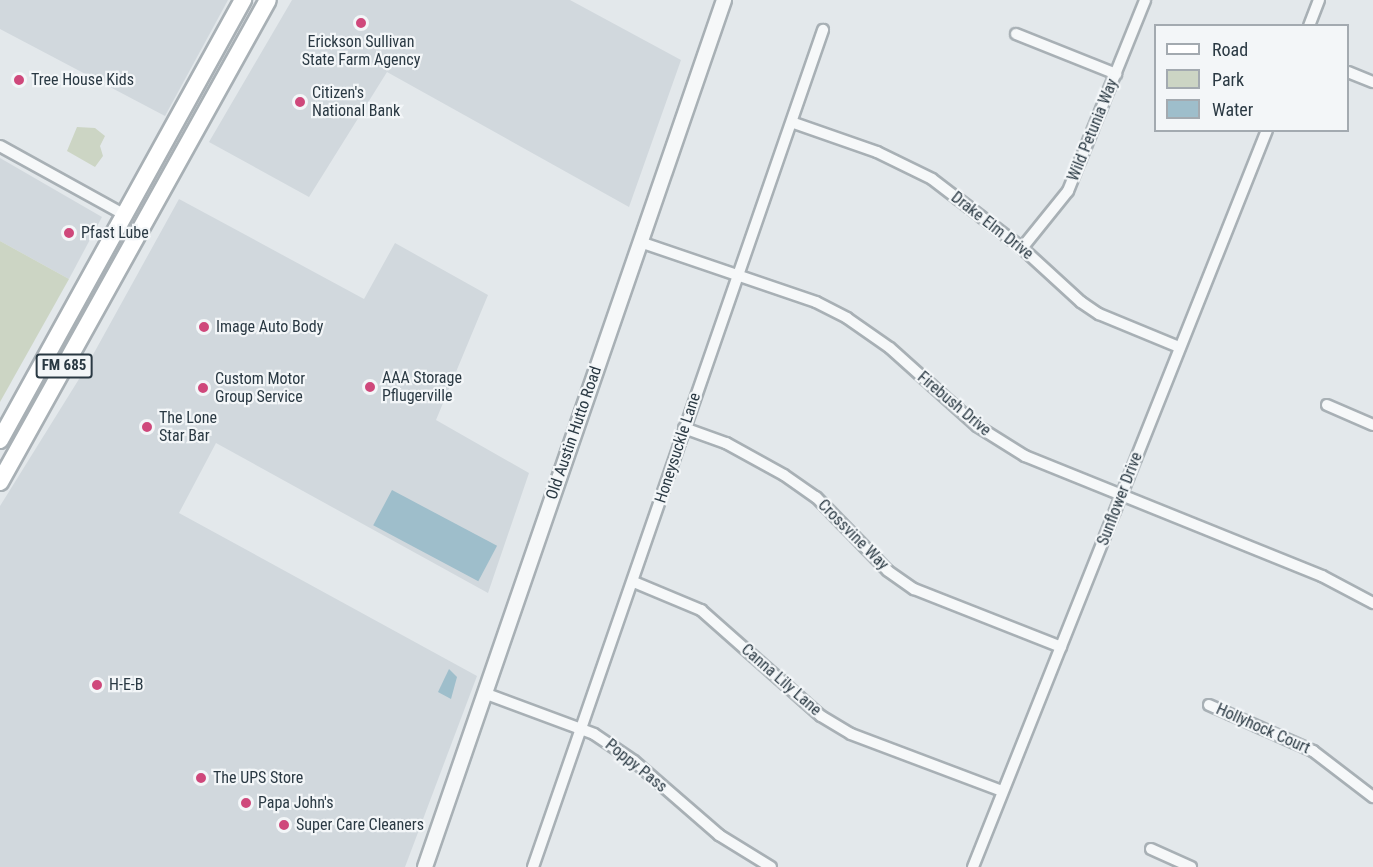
<!DOCTYPE html>
<html>
<head>
<meta charset="utf-8">
<style>
  body { margin:0 }
  #map { position:relative; width:1373px; height:867px; overflow:hidden; background:#e3e8eb; font-family:"Roboto Condensed",sans-serif }
  div>[style] { position:absolute }
  .built>* { inset:0; background:#d1d8dd }
  .green>* { inset:0; background:#ccd5c4 }
  .water>* { inset:0; background:#9ebecb; transform-origin:0 0 }
  .roads { filter:drop-shadow(2px 0 #a8b0b5) drop-shadow(-2px 0 #a8b0b5) drop-shadow(0 2px #a8b0b5) drop-shadow(0 -2px #a8b0b5) }
  .minor>* { height:10px; margin:-5px; padding:0 5px; transform-origin:5px; border-radius:5px; background:#f6f8f9 }
  .tertiary>* { height:14px; margin:-7px; padding:0 7px; transform-origin:7px; border-radius:7px; background:#f6f8f9 }
  .primary>* { height:16px; margin:-8px; padding:0 8px; transform-origin:8px; border-radius:8px; background:#fff }
  .dots>* { width:16px; height:16px; translate:-50% -50%; box-sizing:border-box; border:3px solid #f3f6f8; border-radius:50% }
  span { translate:-50% -50%; white-space:nowrap; text-align:center; line-height:1.15; -webkit-text-stroke:4.5px #f3f6f8; paint-order:stroke }
  .shield-label span { padding:2px 4px; background:#f3f6f8; border:2px solid; border-radius:4px; -webkit-text-stroke-width:0 }
  .shield-label { font-size:15px; color:#2a3943; font-weight:700 }
  .poi-label { font-size:16px; color:#2a3943 }
  .left { translate:0 -50%; text-align:left }
  .street-label { font-size:16px; color:#2a3943 }
  .legend { position:absolute; left:1154px; top:24px; width:195px; height:108px; box-sizing:border-box; background:#f3f6f8; border:2px solid #a3aab0; margin:0; padding:8px 10px; list-style:none; font-size:18px; color:#2a3943 }
  .legend li { display:flex; align-items:center; gap:12px; height:30px }
  .legend b { width:30px; border:2px solid #a3aab0 }
</style>
</head>
<body>
<div id="map">
  <div class="built">
    <i style="clip-path:polygon(0 0,228px 0,165px 116px,0 29px)"></i>
    <i style="clip-path:polygon(292px 0,570px 0,681px 60px,629px 207px,387px 72px,309px 197px,209px 142px)"></i>
    <i style="clip-path:polygon(0 158px,102px 217px,69px 279px,0 241px)"></i>
    <i style="clip-path:polygon(179px 199px,364px 299px,395px 243px,488px 295px,436px 420px,529px 473px,488px 593px,216px 443px,179px 513px,477px 676px,405px 867px,0 867px,0 506px,84px 371px)"></i>
  </div>
  <div class="green">
    <i style="clip-path:polygon(77px 127px,95px 128px,105px 136px,100px 146px,103px 156px,95px 167px,67px 151px)"></i>
    <i style="clip-path:polygon(0 241px,69px 279px,0 402px)"></i>
  </div>
  <div class="water">
    <i style="left:392px;top:490px;width:119px;height:40px;rotate:28deg"></i>
    <i style="clip-path:polygon(449px 669px,457px 677px,451px 699px,438px 692px)"></i>
  </div>
  <div class="roads">
    <div class="minor">
      <i style="left:1309px;top:26px;width:28px;rotate:-69deg"></i>
      <i style="left:1016px;top:34px;width:108px;rotate:21.8deg"></i>
      <i style="left:1348px;top:72px;width:27px;rotate:22deg"></i>
      <i style="left:794px;top:123px;width:88px;rotate:19.3deg"></i>
      <i style="left:877px;top:152px;width:61px;rotate:26.1deg"></i>
      <i style="left:932px;top:179px;width:113px;rotate:37.5deg"></i>
      <i style="left:1022px;top:248px;width:80px;rotate:42.5deg"></i>
      <i style="left:1081px;top:302px;width:22px;rotate:34deg"></i>
      <i style="left:1099px;top:314px;width:87px;rotate:22.4deg"></i>
      <i style="left:0;top:146px;width:141px;rotate:28.9deg"></i>
      <i style="left:640px;top:242px;width:186px;rotate:18.8deg"></i>
      <i style="left:816px;top:302px;width:35px;rotate:27deg"></i>
      <i style="left:847px;top:318px;width:52px;rotate:34.9deg"></i>
      <i style="left:890px;top:348px;width:117px;rotate:41.9deg"></i>
      <i style="left:977px;top:426px;width:57px;rotate:32deg"></i>
      <i style="left:1025px;top:456px;width:320px;rotate:22deg"></i>
      <i style="left:1322px;top:576px;width:58px;rotate:27.9deg"></i>
      <i style="left:1022px;top:248px;width:73px;rotate:-51.1deg"></i>
      <i style="left:1068px;top:191px;width:206px;rotate:-68deg"></i>
      <i style="left:1327px;top:405px;width:50px;rotate:23.5deg"></i>
      <i style="left:684px;top:428px;width:45px;rotate:19.7deg"></i>
      <i style="left:726px;top:443px;width:66px;rotate:28.9deg"></i>
      <i style="left:784px;top:475px;width:39px;rotate:35deg"></i>
      <i style="left:816px;top:497px;width:103px;rotate:45.8deg"></i>
      <i style="left:888px;top:571px;width:32px;rotate:35deg"></i>
      <i style="left:914px;top:589px;width:158px;rotate:21.5deg"></i>
      <i style="left:634px;top:582px;width:73px;rotate:22.7deg"></i>
      <i style="left:701px;top:610px;width:160px;rotate:41.5deg"></i>
      <i style="left:821px;top:716px;width:35px;rotate:31deg"></i>
      <i style="left:851px;top:734px;width:161px;rotate:20.7deg"></i>
      <i style="left:484px;top:693px;width:117px;rotate:20.4deg"></i>
      <i style="left:594px;top:734px;width:48px;rotate:34deg"></i>
      <i style="left:634px;top:761px;width:113px;rotate:41deg"></i>
      <i style="left:719px;top:835px;width:61px;rotate:31.6deg"></i>
      <i style="left:1209px;top:705px;width:114px;rotate:23.9deg"></i>
      <i style="left:1313px;top:751px;width:76px;rotate:37.5deg"></i>
      <i style="left:1151px;top:849px;width:44px;rotate:24.2deg"></i>
      <i style="left:533px;top:867px;width:886px;rotate:-70.89deg"></i>
      <i style="left:973px;top:867px;width:793px;rotate:-68.25deg"></i>
    </div>
    <div class="tertiary">
      <i style="left:425px;top:867px;width:917px;rotate:-70.97deg"></i>
    </div>
    <div class="primary">
      <i style="left:0;top:440px;width:503px;rotate:-61.09deg"></i>
      <i style="left:0;top:482px;width:551px;rotate:-60.93deg"></i>
    </div>
  </div>
  <div class="dots">
    <i style="left:361px;top:23px;background:#cf487b"></i>
    <i style="left:19px;top:80px;background:#cf487b"></i>
    <i style="left:300px;top:102px;background:#cf487b"></i>
    <i style="left:69px;top:233px;background:#cf487b"></i>
    <i style="left:204px;top:327px;background:#cf487b"></i>
    <i style="left:370px;top:387px;background:#cf487b"></i>
    <i style="left:203px;top:388px;background:#cf487b"></i>
    <i style="left:147px;top:427px;background:#cf487b"></i>
    <i style="left:97px;top:685px;background:#cf487b"></i>
    <i style="left:201px;top:778px;background:#cf487b"></i>
    <i style="left:246px;top:803px;background:#cf487b"></i>
    <i style="left:284px;top:825px;background:#cf487b"></i>
  </div>
  <div class="shield-label">
    <span style="left:64px;top:366px">FM 685</span>
  </div>
  <div class="poi-label">
    <span style="left:361px;top:51px">Erickson Sullivan<br>State Farm Agency</span>
    <span class="left" style="left:31px;top:80px">Tree House Kids</span>
    <span class="left" style="left:312px;top:102px">Citizen's<br>National Bank</span>
    <span class="left" style="left:81px;top:233px">Pfast Lube</span>
    <span class="left" style="left:216px;top:327px">Image Auto Body</span>
    <span class="left" style="left:382px;top:387px">AAA Storage<br>Pflugerville</span>
    <span class="left" style="left:215px;top:388px">Custom Motor<br>Group Service</span>
    <span class="left" style="left:159px;top:427px">The Lone<br>Star Bar</span>
    <span class="left" style="left:109px;top:685px">H-E-B</span>
    <span class="left" style="left:213px;top:778px">The UPS Store</span>
    <span class="left" style="left:258px;top:803px">Papa John's</span>
    <span class="left" style="left:296px;top:825px">Super Care Cleaners</span>
  </div>
  <div class="street-label">
    <span style="left:1093px;top:130px;rotate:-68deg">Wild Petunia Way</span>
    <span style="left:992px;top:226px;rotate:38deg">Drake Elm Drive</span>
    <span style="left:954px;top:404px;rotate:40deg">Firebush Drive</span>
    <span style="left:574px;top:433px;rotate:-71deg">Old Austin Hutto Road</span>
    <span style="left:678px;top:448px;rotate:-72deg">Honeysuckle Lane</span>
    <span style="left:1120px;top:499px;rotate:-69deg">Sunflower Drive</span>
    <span style="left:853px;top:535px;rotate:45deg">Crossvine Way</span>
    <span style="left:781px;top:680px;rotate:41deg">Canna Lily Lane</span>
    <span style="left:1263px;top:729px;rotate:24deg">Hollyhock Court</span>
    <span style="left:636px;top:766px;rotate:39deg">Poppy Pass</span>
  </div>
  <ul class="legend">
  <li><b style="height:8px;background:#fff"></b>Road</li>
  <li><b style="height:16px;background:#ccd5c4"></b>Park</li>
  <li><b style="height:16px;background:#9ebecb"></b>Water</li>
  </ul>
</div>
</body>
</html>
